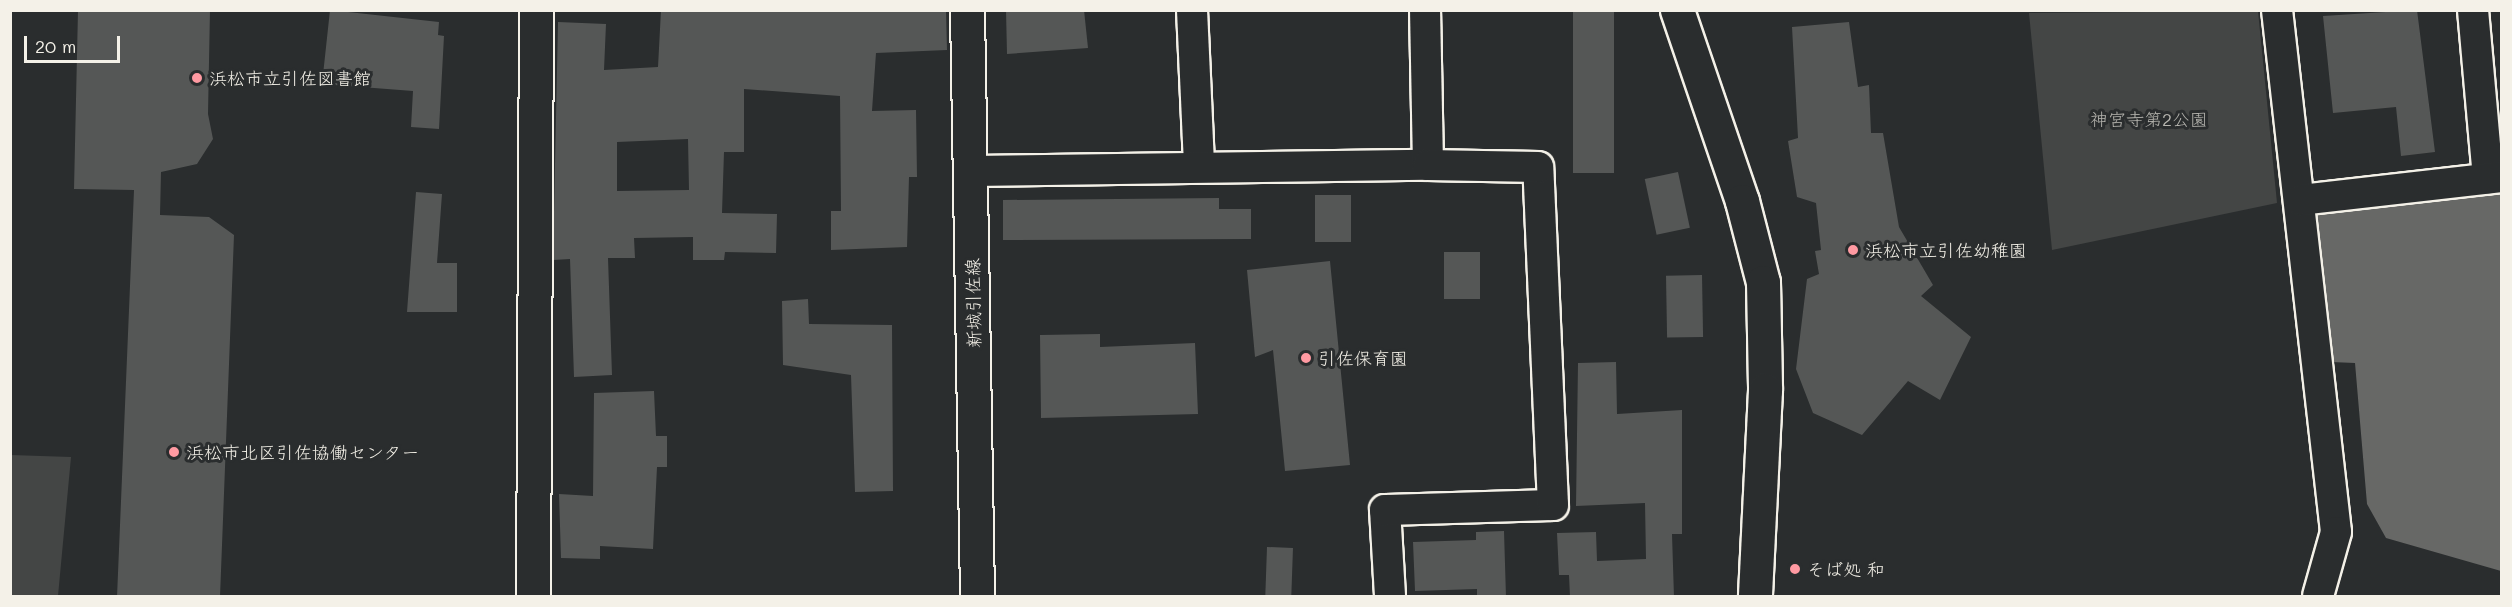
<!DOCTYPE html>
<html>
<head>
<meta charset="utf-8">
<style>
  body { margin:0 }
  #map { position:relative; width:2512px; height:607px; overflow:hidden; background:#2a2d2e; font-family:Mali,"Klee One",sans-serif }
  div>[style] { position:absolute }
  .green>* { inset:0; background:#444645 }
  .water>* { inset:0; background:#676866 }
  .building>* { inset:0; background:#555756; transform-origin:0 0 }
  .roads { filter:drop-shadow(2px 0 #f4f1e8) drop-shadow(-2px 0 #f4f1e8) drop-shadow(0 2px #f4f1e8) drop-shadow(0 -2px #f4f1e8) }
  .minor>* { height:30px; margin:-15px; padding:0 15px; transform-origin:15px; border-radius:15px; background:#2a2d2e }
  .tertiary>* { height:33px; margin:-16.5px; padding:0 16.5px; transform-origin:16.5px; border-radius:16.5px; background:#2a2d2e }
  .secondary>* { height:33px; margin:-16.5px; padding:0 16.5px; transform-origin:16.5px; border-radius:16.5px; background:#2a2d2e }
  .dots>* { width:16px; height:16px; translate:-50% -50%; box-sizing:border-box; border:3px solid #2a2d2e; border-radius:50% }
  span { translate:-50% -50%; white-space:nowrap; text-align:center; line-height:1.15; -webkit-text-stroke:6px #2a2d2e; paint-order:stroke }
  .poi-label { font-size:18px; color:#f4f1e8 }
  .left { translate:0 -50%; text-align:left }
  .park-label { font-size:18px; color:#b6b5af }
  .street-label { font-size:18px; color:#f4f1e8 }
  .frame { position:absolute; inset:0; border:12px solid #f4f1e8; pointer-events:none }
  .scale { position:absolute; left:24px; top:36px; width:96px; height:27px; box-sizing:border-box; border:3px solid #f4f1e8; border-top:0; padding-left:8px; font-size:18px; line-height:21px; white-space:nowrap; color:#f4f1e8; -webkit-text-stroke:4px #2a2d2e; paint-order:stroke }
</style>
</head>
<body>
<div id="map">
  <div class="green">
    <i style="clip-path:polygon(2258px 11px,2277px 203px,2052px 250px,2029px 13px)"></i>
    <i style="clip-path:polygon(11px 455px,71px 457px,58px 596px,11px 596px)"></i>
  </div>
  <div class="water">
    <i style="clip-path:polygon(2501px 186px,2501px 571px,2386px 538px,2367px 504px,2355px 363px,2331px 362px,2313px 215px,2332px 203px)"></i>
  </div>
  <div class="building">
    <i style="clip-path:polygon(78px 10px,210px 10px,208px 114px,213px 139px,197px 164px,161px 172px,160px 215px,209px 217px,234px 235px,220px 597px,117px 597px,134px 190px,74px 189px)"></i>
    <i style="clip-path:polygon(330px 10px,439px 22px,438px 35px,444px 36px,439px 129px,411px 127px,413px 91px,322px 84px)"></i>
    <i style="clip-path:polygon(evenodd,661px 10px,946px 10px,947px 50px,876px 53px,872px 111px,916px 110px,917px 177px,909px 177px,907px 247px,831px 250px,831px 211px,841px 211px,840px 96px,744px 89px,744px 152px,724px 152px,722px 213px,777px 214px,776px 253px,725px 252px,724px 260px,693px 260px,693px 237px,634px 238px,635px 258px,608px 258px,612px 375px,574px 377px,570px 259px,553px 260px,558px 22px,606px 24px,604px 70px,658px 67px,661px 10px,688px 139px,689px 190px,617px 191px,617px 142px,688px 139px)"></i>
    <i style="clip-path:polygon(1006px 10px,1084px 10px,1088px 48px,1007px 54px)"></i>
    <i style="left:1573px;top:10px;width:41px;height:163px"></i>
    <i style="clip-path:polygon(2417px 10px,2435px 152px,2401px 156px,2396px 107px,2333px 113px,2323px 16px)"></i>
    <i style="clip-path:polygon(1849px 22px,1858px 87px,1869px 85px,1871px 133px,1883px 133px,1899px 227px,1933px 285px,1921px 296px,1971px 337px,1940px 400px,1908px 381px,1862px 435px,1813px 413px,1796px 369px,1807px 279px,1819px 274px,1815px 251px,1821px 250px,1816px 203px,1797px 197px,1788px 141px,1798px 138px,1792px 27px)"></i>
    <i style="left:1678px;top:172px;width:57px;height:34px;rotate:78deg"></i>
    <i style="clip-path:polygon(416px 192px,442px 194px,437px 263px,457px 263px,457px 312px,407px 312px)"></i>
    <i style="left:1315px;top:195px;width:36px;height:47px"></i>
    <i style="clip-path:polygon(1219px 198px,1219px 209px,1251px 209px,1251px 239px,1003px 240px,1003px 200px)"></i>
    <i style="left:1444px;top:252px;width:36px;height:47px"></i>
    <i style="clip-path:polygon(1330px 261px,1350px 465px,1285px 471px,1273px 350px,1255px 357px,1247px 270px)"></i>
    <i style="left:1702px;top:275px;width:62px;height:36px;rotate:89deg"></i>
    <i style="clip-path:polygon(808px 299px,809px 324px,892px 325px,893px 491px,855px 492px,851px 375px,783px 365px,782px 301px)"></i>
    <i style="clip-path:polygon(1100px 334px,1100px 347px,1195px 343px,1198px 414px,1041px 418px,1040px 335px)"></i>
    <i style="clip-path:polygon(1616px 362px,1617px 414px,1682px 410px,1682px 534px,1672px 534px,1674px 597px,1570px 597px,1569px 575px,1559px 575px,1557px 533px,1596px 532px,1597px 561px,1646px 559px,1645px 503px,1576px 506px,1578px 363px)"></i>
    <i style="clip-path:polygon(654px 391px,656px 436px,667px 436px,667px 467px,657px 467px,653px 549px,600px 546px,600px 559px,561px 558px,559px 494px,593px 496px,594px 393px)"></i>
    <i style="clip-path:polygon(1504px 531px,1506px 597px,1477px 597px,1477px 589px,1415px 591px,1413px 542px,1476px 540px,1476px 532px)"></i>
    <i style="left:1267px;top:547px;width:26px;height:50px;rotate:2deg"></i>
  </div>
  <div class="roads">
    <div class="minor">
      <i style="left:1192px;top:10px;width:157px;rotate:87.4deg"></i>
      <i style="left:2277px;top:10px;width:525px;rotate:83.55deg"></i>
      <i style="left:2336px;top:532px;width:66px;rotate:105.7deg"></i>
      <i style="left:2473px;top:10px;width:169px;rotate:84.9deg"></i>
      <i style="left:970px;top:171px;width:458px;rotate:-0.8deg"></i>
      <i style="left:1428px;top:165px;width:155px;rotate:-91.1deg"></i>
      <i style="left:2301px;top:200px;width:202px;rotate:-6.5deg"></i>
      <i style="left:1390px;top:596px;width:86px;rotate:-93.3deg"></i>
      <i style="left:1385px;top:510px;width:168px;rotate:-1.7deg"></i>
      <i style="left:1553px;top:505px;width:338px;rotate:-92.5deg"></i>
      <i style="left:1538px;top:167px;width:110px;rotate:-179deg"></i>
    </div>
    <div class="tertiary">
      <i style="left:1677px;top:10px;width:202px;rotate:71.2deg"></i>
      <i style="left:1742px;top:201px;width:84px;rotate:75.5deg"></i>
      <i style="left:1763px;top:282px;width:108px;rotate:88.9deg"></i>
      <i style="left:1765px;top:390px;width:206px;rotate:92.8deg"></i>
      <i style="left:533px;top:596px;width:586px;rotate:-89.71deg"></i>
    </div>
    <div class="secondary">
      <i style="left:967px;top:10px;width:586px;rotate:89.02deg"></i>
    </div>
  </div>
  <div class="dots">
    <i style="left:197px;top:78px;background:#ff9aa2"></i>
    <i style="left:1853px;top:250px;background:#ff9aa2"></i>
    <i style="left:1306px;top:358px;background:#ff9aa2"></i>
    <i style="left:174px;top:452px;background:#ff9aa2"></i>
    <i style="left:1795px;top:569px;background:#ff9aa2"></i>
  </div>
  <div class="poi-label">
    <span class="left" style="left:209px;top:78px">浜松市立引佐図書館</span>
    <span class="left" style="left:1865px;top:250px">浜松市立引佐幼稚園</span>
    <span class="left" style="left:1318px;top:358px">引佐保育園</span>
    <span class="left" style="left:186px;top:452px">浜松市北区引佐協働センター</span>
    <span class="left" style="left:1807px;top:569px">そば処 和</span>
  </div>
  <div class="park-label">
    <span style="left:2149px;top:119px">神宮寺第2公園</span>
  </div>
  <div class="street-label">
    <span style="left:973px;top:303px;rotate:-91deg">新城引佐線</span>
  </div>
  <div class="frame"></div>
  <div class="scale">20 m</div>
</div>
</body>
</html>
